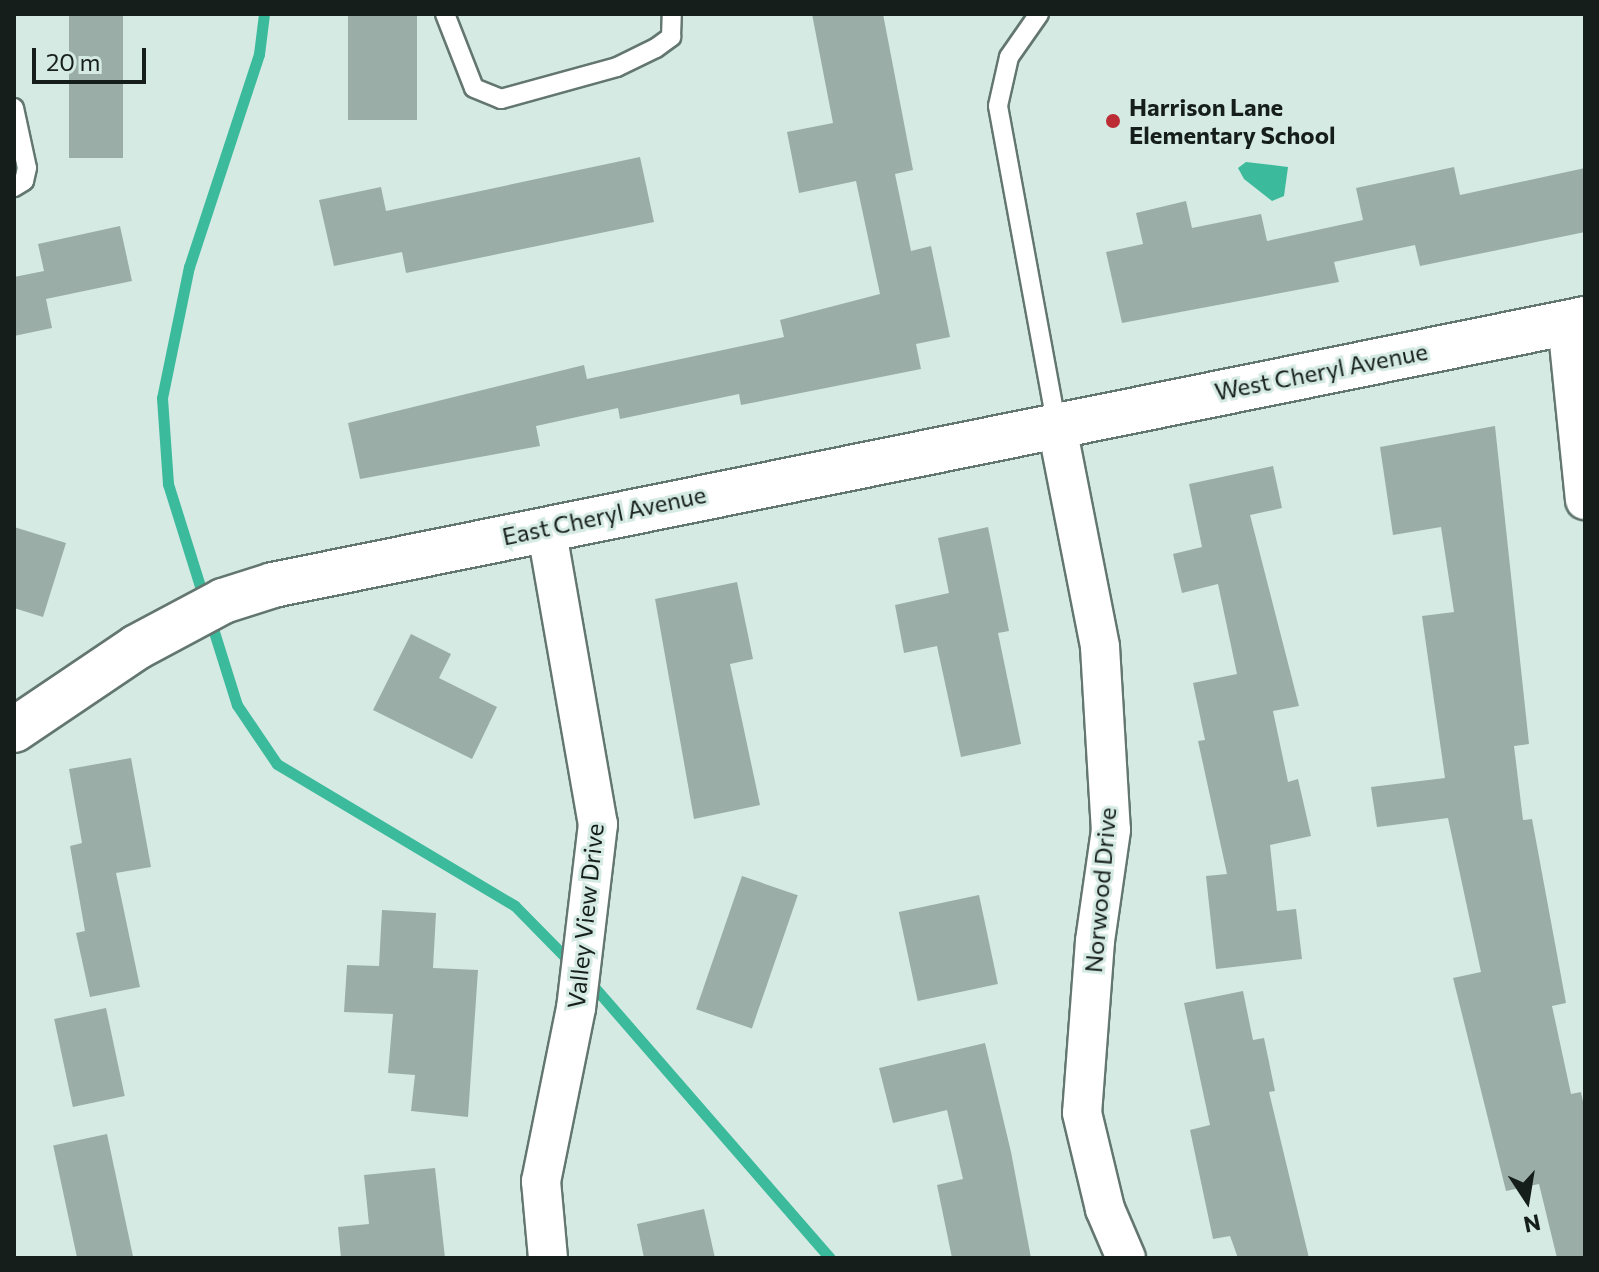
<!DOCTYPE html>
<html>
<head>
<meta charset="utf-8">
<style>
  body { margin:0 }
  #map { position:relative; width:1599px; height:1272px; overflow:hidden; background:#d4eae3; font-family:Commissioner,sans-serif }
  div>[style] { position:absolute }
  .water>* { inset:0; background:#3bba9c }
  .stream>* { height:11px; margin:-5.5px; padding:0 5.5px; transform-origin:5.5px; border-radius:5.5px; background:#3bba9c }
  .building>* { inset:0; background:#9aaea7; transform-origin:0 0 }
  .roads { filter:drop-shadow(2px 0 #637670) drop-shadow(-2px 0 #637670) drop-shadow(0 2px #637670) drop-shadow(0 -2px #637670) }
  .service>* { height:18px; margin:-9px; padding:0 9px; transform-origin:9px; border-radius:9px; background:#fff }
  .minor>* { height:38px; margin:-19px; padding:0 19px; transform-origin:19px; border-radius:19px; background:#fff }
  .tertiary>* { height:44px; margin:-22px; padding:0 22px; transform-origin:22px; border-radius:22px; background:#fff }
  .dots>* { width:22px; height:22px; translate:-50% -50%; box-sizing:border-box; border:4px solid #d4eae3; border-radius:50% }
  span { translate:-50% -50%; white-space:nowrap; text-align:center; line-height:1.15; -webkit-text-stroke:6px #d4eae3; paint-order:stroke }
  .poi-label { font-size:24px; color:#161e1b; font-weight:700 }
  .left { translate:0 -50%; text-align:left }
  .street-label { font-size:24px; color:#161e1b }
  .frame { position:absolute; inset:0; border:16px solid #161e1b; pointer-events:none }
  .north { position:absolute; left:1487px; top:1160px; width:80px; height:80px; -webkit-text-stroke:6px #d4eae3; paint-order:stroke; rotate:168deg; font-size:22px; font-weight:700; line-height:32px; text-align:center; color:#161e1b }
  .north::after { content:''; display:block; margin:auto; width:28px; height:36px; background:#161e1b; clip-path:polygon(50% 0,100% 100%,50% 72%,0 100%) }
  .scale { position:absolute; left:32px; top:48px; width:114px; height:36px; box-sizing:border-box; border:4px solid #161e1b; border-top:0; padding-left:10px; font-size:24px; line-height:28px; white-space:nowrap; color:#161e1b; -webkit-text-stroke:6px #d4eae3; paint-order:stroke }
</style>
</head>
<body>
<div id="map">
  <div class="water">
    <i style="clip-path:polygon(1246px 162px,1288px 167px,1284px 196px,1272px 201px,1244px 179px,1238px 168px)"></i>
  </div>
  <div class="stream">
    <i style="left:205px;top:602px;width:124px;rotate:-107.4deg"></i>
    <i style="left:168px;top:484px;width:86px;rotate:-94deg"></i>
    <i style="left:162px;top:398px;width:134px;rotate:-78.4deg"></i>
    <i style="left:189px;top:267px;width:224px;rotate:-71.8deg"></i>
    <i style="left:259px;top:54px;width:40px;rotate:-82.9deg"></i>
    <i style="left:210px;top:619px;width:90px;rotate:72.6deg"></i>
    <i style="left:237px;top:705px;width:71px;rotate:55.9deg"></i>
    <i style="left:277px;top:764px;width:277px;rotate:30.8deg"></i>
    <i style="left:515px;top:906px;width:84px;rotate:45.5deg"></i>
    <i style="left:589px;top:981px;width:367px;rotate:49deg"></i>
  </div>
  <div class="building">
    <i style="left:69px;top:14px;width:54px;height:144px"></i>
    <i style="left:348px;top:14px;width:69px;height:106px"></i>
    <i style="clip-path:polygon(812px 14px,883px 14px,913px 170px,895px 174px,911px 251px,931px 246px,950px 337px,916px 344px,921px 369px,741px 405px,739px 394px,620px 419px,618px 408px,536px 426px,540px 446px,360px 479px,348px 423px,584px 365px,587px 379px,784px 337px,780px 320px,880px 294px,856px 181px,799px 193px,787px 132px,833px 123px)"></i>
    <i style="clip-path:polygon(640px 157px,654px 222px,406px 273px,402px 252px,334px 266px,319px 200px,381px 187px,386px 211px)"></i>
    <i style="clip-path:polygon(1454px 167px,1460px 195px,1585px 168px,1585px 232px,1420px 266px,1415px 245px,1334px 262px,1339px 282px,1122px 323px,1106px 252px,1143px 244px,1136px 213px,1186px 201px,1192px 228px,1261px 214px,1267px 241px,1363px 220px,1356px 188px)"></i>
    <i style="clip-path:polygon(120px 226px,132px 281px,46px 299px,52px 328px,14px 336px,14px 277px,44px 271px,38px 244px)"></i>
    <i style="clip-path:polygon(1495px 426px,1529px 744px,1514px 746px,1523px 820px,1532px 819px,1566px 1003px,1552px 1006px,1571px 1094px,1581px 1092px,1585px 1111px,1585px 1258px,1557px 1258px,1539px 1184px,1506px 1191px,1453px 978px,1481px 972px,1448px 818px,1377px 827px,1371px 787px,1445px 778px,1422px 616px,1454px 612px,1441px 527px,1393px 535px,1380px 447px)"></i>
    <i style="clip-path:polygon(1273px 466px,1282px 508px,1250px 515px,1299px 706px,1273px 711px,1288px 782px,1298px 779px,1311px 836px,1270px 845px,1277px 911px,1296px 909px,1302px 959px,1216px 969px,1206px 876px,1227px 874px,1198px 741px,1205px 740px,1193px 683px,1237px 674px,1218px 584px,1182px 593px,1173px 554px,1202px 547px,1189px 484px)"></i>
    <i style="clip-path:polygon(14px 527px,66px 543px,43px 617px,14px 608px)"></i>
    <i style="clip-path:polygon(988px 527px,1009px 631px,998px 633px,1021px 744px,961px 757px,937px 646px,904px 653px,895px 605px,949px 593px,938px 538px)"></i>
    <i style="clip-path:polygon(737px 582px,753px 659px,730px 664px,760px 805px,694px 819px,655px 599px)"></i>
    <i style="clip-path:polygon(411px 634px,451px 654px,439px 678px,497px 707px,472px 759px,373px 710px)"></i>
    <i style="clip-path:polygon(131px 758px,151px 867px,116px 873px,140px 987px,90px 997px,76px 933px,85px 931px,70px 846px,82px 843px,69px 769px)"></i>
    <i style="left:742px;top:876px;width:59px;height:141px;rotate:19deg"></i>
    <i style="left:979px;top:895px;width:91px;height:82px;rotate:78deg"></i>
    <i style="clip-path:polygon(382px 910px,436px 913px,433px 968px,478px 970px,468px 1117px,411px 1111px,415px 1075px,388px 1073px,393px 1014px,344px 1012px,347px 965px,379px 966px)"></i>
    <i style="clip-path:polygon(1243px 991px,1253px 1040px,1264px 1038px,1275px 1091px,1269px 1092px,1309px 1258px,1238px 1258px,1230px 1236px,1213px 1239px,1190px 1130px,1210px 1125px,1184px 1003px)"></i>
    <i style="left:106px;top:1008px;width:90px;height:53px;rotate:78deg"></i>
    <i style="clip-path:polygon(985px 1043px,1011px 1152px,1031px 1258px,952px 1258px,937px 1185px,963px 1179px,947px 1110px,893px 1123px,879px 1068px)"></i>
    <i style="left:107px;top:1134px;width:127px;height:55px;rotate:78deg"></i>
    <i style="clip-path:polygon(435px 1168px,445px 1258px,341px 1258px,338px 1227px,369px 1224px,364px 1175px)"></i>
    <i style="clip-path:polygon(704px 1209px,715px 1258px,644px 1258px,637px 1224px)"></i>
  </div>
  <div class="roads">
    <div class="service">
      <i style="left:445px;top:14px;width:79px;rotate:68.6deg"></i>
      <i style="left:474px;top:88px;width:29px;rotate:22deg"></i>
      <i style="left:501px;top:99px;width:120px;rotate:-15.4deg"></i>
      <i style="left:617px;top:67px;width:43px;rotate:-26deg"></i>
      <i style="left:656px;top:48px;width:19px;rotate:-36deg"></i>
      <i style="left:671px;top:37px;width:23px;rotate:-88deg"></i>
      <i style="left:1039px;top:14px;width:52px;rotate:124.9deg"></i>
      <i style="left:1009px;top:57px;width:50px;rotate:102.7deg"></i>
      <i style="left:998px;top:106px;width:321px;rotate:79.6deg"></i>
      <i style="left:14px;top:108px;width:61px;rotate:77.8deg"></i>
      <i style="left:27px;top:168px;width:13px;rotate:103deg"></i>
      <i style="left:24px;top:181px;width:12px;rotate:149deg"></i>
    </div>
    <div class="minor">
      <i style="left:1567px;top:323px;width:178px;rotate:84.2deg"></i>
      <i style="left:1056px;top:422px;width:229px;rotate:78.9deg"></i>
      <i style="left:1100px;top:647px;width:183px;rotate:86.6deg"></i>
      <i style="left:1111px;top:830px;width:112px;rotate:98.2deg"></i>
      <i style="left:1095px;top:941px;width:172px;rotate:94.3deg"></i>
      <i style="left:1082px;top:1113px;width:99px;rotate:76.5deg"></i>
      <i style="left:1105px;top:1209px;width:53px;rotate:66.8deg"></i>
      <i style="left:546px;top:527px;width:302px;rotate:80.1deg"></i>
      <i style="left:598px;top:824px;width:185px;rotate:96.8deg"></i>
      <i style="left:576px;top:1008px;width:177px;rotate:101.4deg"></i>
      <i style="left:541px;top:1181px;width:77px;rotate:84.8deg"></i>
    </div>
    <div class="tertiary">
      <i style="left:14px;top:730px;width:148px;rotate:-34deg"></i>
      <i style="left:137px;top:647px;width:98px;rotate:-28.1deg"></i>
      <i style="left:223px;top:601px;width:52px;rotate:-17.7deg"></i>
      <i style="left:273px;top:585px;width:1339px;rotate:-11.46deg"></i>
    </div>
  </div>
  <div class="dots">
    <i style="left:1113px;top:121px;background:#bc2c34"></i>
  </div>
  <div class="poi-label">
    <span class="left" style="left:1129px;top:121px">Harrison Lane<br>Elementary School</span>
  </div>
  <div class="street-label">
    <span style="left:1321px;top:371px;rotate:-11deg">West Cheryl Avenue</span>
    <span style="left:604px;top:515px;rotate:-12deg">East Cheryl Avenue</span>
    <span style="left:1100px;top:890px;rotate:-85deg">Norwood Drive</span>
    <span style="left:585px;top:916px;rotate:-84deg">Valley View Drive</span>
  </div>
  <div class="frame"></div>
  <div class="north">N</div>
  <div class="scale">20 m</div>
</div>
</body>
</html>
